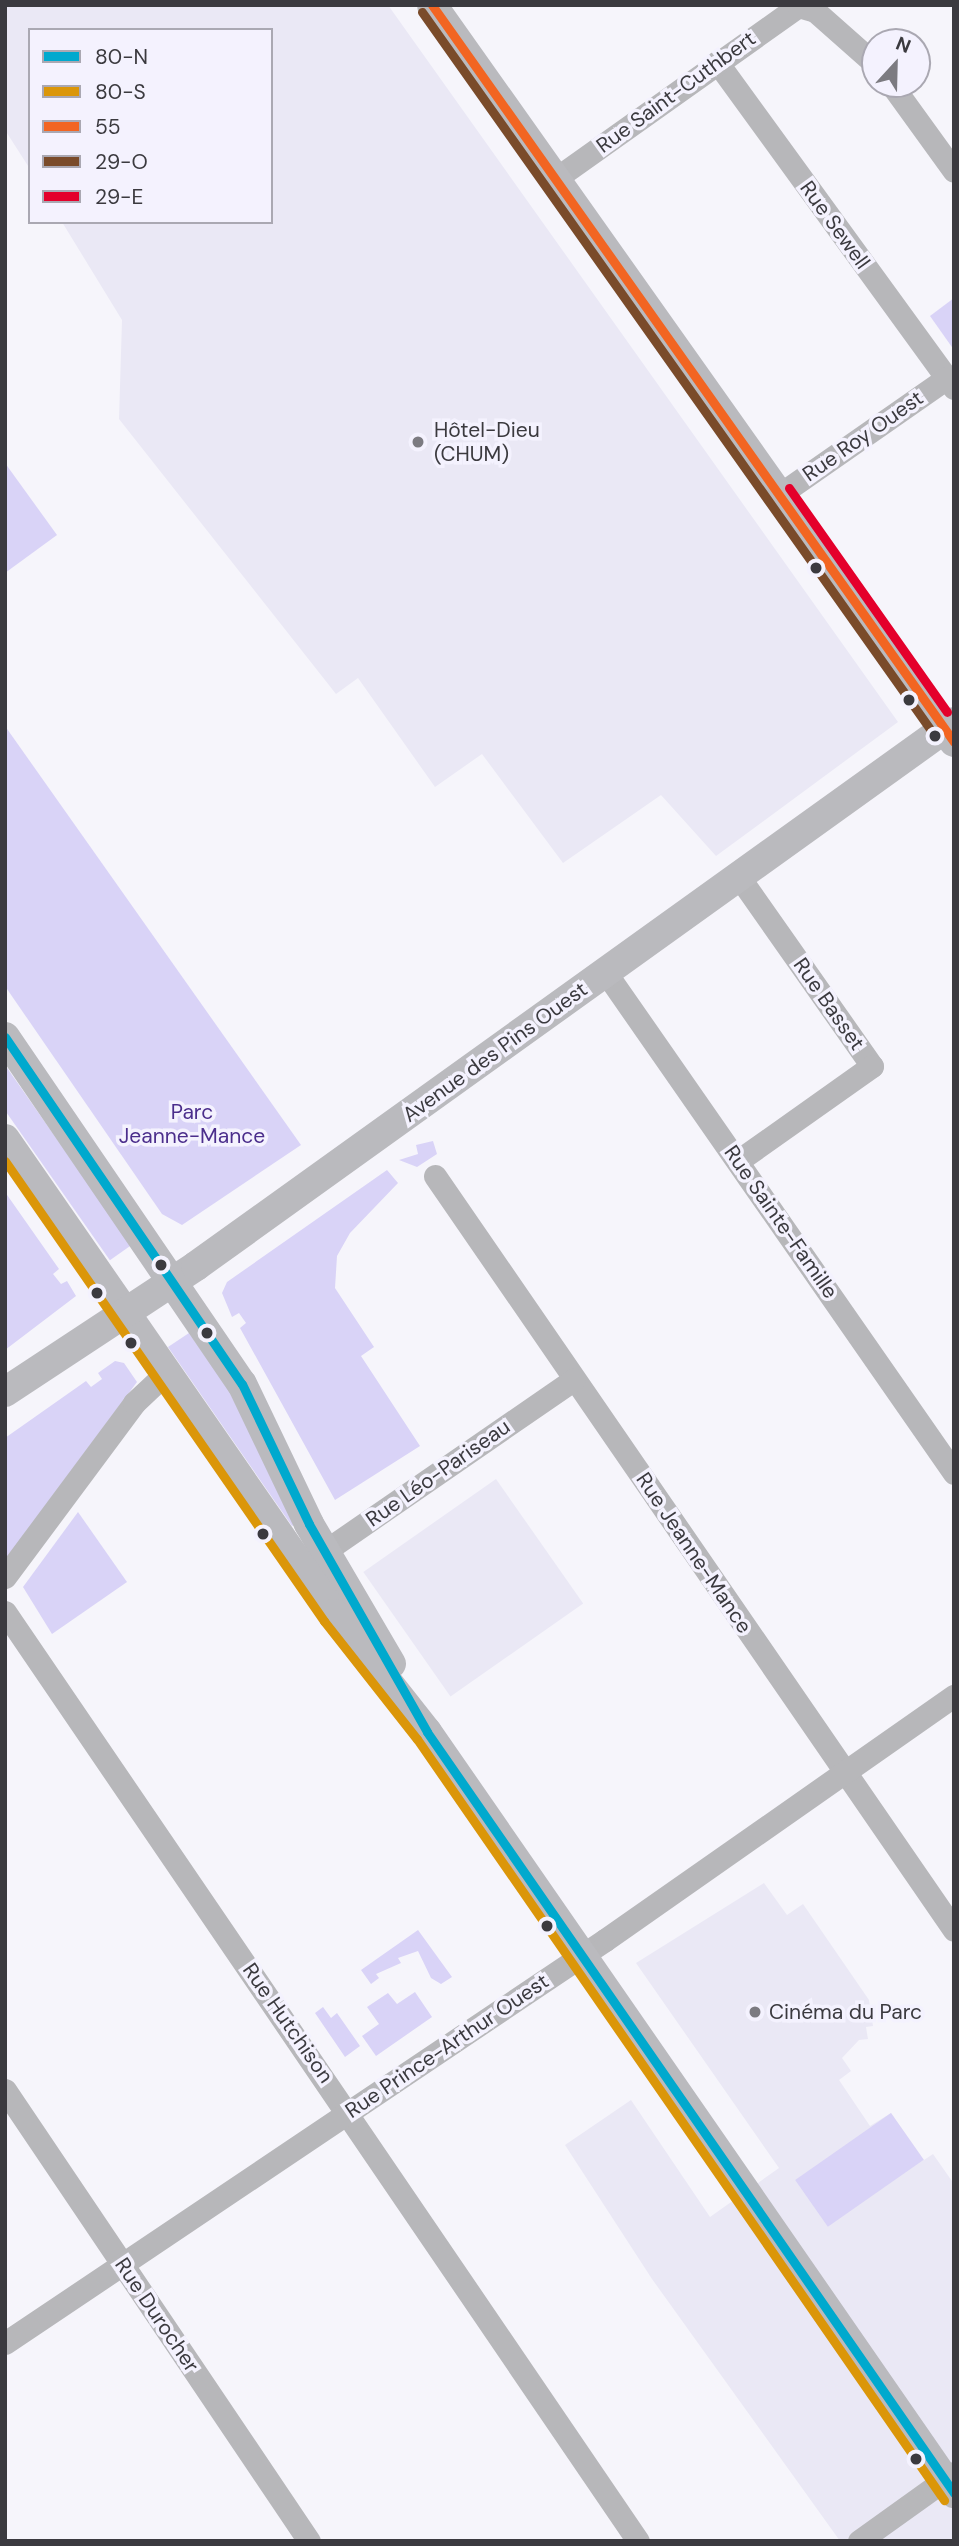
<!DOCTYPE html>
<html>
<head>
<meta charset="utf-8">
<style>
  body { margin:0 }
  #map { position:relative; width:959px; height:2546px; overflow:hidden; background:#f6f5fb; font-family:"DM Sans",sans-serif }
  div>[style] { position:absolute }
  .built>* { inset:0; background:#eae8f5; transform-origin:0 0 }
  .green>* { inset:0; background:#d9d3f7; transform-origin:0 0 }
  .minor>* { height:23px; margin:-11.5px; padding:0 11.5px; transform-origin:11.5px; border-radius:11.5px; background:#b7b7ba }
  .major>* { height:30px; margin:-15px; padding:0 15px; transform-origin:15px; border-radius:15px; background:#bababe }
  .bus-1>* { height:9px; margin:-4.5px; padding:0 4.5px; transform-origin:4.5px; border-radius:4.5px; background:#00a9ce }
  .bus-2>* { height:9px; margin:-4.5px; padding:0 4.5px; transform-origin:4.5px; border-radius:4.5px; background:#db9609 }
  .bus-3>* { height:9px; margin:-4.5px; padding:0 4.5px; transform-origin:4.5px; border-radius:4.5px; background:#f26522 }
  .bus-4>* { height:9px; margin:-4.5px; padding:0 4.5px; transform-origin:4.5px; border-radius:4.5px; background:#7a4b2a }
  .bus-5>* { height:9px; margin:-4.5px; padding:0 4.5px; transform-origin:4.5px; border-radius:4.5px; background:#e4002b }
  .dots>* { width:19px; height:19px; translate:-50% -50%; box-sizing:border-box; border:4px solid #f4f2fe; border-radius:50% }
  span { translate:-50% -50%; white-space:nowrap; text-align:center; line-height:1.15; -webkit-text-stroke:7px #f4f2fe; paint-order:stroke }
  .street-label { font-size:21px; color:#3b3a3f }
  .poi-label { font-size:21px; color:#3b3a3f }
  .left { translate:0 -50%; text-align:left }
  .park-label { font-size:21px; color:#4b2e8c }
  .frame { position:absolute; inset:0; border:7px solid #3b3a3f; pointer-events:none }
  .legend { position:absolute; left:28px; top:28px; width:245px; height:196px; box-sizing:border-box; background:#f4f2fe; border:2px solid #aaa8b2; margin:0; padding:9px 12px; list-style:none; font-size:21px; color:#3b3a3f }
  .legend li { display:flex; align-items:center; gap:14px; height:35px }
  .legend b { width:35px; border:2px solid #aaa8b2 }
  .north { position:absolute; left:861px; top:28px; width:70px; height:70px; box-sizing:border-box; background:#f4f2fe; border:2px solid #aaa8b2; border-radius:50%; rotate:22deg; font-size:19px; font-weight:700; line-height:28px; text-align:center; color:#3b3a3f }
  .north::after { content:''; display:block; margin:auto; width:24px; height:32px; background:#7c7b81; clip-path:polygon(50% 0,100% 100%,50% 72%,0 100%) }
</style>
</head>
<body>
<div id="map">
  <div class="built">
    <i style="clip-path:polygon(5px 5px,388px 5px,898px 722px,716px 856px,661px 795px,563px 863px,482px 754px,435px 787px,358px 678px,336px 694px,119px 419px,122px 320px,62px 222px,271px 222px,271px 30px,30px 30px,30px 169px,5px 130px)"></i>
    <i style="left:496px;top:1479px;width:152px;height:162px;rotate:55deg"></i>
    <i style="clip-path:polygon(764px 1883px,787px 1915px,803px 1904px,869px 2000px,873px 2026px,866px 2027px,868px 2039px,859px 2040px,842px 2058px,851px 2071px,839px 2080px,870px 2126px,891px 2113px,924px 2160px,933px 2154px,954px 2184px,954px 2541px,840px 2541px,652px 2279px,565px 2145px,631px 2100px,710px 2217px,779px 2168px,636px 1963px)"></i>
  </div>
  <div class="green">
    <i style="clip-path:polygon(954px 298px,954px 350px,930px 316px)"></i>
    <i style="clip-path:polygon(5px 463px,57px 535px,5px 573px)"></i>
    <i style="clip-path:polygon(5px 726px,301px 1145px,182px 1225px,162px 1214px,7px 989px)"></i>
    <i style="left:5px;top:1065px;width:220px;height:26px;rotate:55deg"></i>
    <i style="clip-path:polygon(433px 1141px,437px 1154px,417px 1167px,399px 1160px,418px 1154px,416px 1145px)"></i>
    <i style="clip-path:polygon(387px 1170px,398px 1183px,350px 1233px,337px 1256px,335px 1288px,374px 1347px,361px 1356px,420px 1446px,335px 1500px,240px 1328px,246px 1323px,239px 1313px,232px 1317px,222px 1293px,227px 1282px)"></i>
    <i style="clip-path:polygon(5px 1192px,59px 1269px,53px 1274px,61px 1284px,67px 1281px,76px 1296px,5px 1350px)"></i>
    <i style="clip-path:polygon(189px 1333px,228px 1389px,296px 1524px,292px 1526px,168px 1347px)"></i>
    <i style="clip-path:polygon(115px 1361px,124px 1363px,137px 1382px,5px 1560px,5px 1438px,86px 1381px,91px 1387px,102px 1379px,98px 1373px)"></i>
    <i style="clip-path:polygon(78px 1512px,127px 1582px,52px 1634px,23px 1587px)"></i>
    <i style="clip-path:polygon(418px 1930px,452px 1977px,441px 1984px,431px 1978px,418px 1951px,398px 1958px,401px 1963px,376px 1974px,379px 1978px,371px 1984px,361px 1970px)"></i>
    <i style="clip-path:polygon(415px 1992px,432px 2017px,376px 2056px,362px 2036px,379px 2024px,367px 2007px,388px 1993px,397px 2004px)"></i>
    <i style="clip-path:polygon(323px 2007px,331px 2018px,337px 2013px,360px 2046px,345px 2057px,315px 2013px)"></i>
    <i style="left:891px;top:2113px;width:57px;height:117px;rotate:55deg"></i>
  </div>
  <div class="minor">
    <i style="left:717px;top:62px;width:403px;rotate:54deg"></i>
    <i style="left:891px;top:84px;width:107px;rotate:54.1deg"></i>
    <i style="left:555px;top:179px;width:298px;rotate:-35.4deg"></i>
    <i style="left:798px;top:6px;width:18px;rotate:16deg"></i>
    <i style="left:815px;top:11px;width:80px;rotate:41.5deg"></i>
    <i style="left:779px;top:495px;width:205px;rotate:-34.9deg"></i>
    <i style="left:739px;top:877px;width:231px;rotate:54.9deg"></i>
    <i style="left:872px;top:1066px;width:163px;rotate:144.7deg"></i>
    <i style="left:606px;top:973px;width:609px;rotate:55.16deg"></i>
    <i style="left:435px;top:1176px;width:915px;rotate:55.46deg"></i>
    <i style="left:312px;top:1560px;width:318px;rotate:-34.6deg"></i>
    <i style="left:5px;top:1577px;width:217px;rotate:-53.4deg"></i>
    <i style="left:134px;top:1403px;width:44px;rotate:-43.2deg"></i>
    <i style="left:5px;top:1612px;width:1124px;rotate:55.73deg"></i>
    <i style="left:5px;top:2090px;width:544px;rotate:56.02deg"></i>
    <i style="left:5px;top:2343px;width:723px;rotate:-33.89deg"></i>
    <i style="left:605px;top:1940px;width:426px;rotate:-35deg"></i>
    <i style="left:859px;top:2541px;width:117px;rotate:-35.6deg"></i>
  </div>
  <div class="major">
    <i style="left:432px;top:5px;width:903px;rotate:54.69deg"></i>
    <i style="left:5px;top:1037px;width:420px;rotate:55.7deg"></i>
    <i style="left:242px;top:1384px;width:155px;rotate:64.4deg"></i>
    <i style="left:309px;top:1524px;width:162px;rotate:59.6deg"></i>
    <i style="left:5px;top:1139px;width:578px;rotate:55.29deg"></i>
    <i style="left:334px;top:1614px;width:150px;rotate:51.8deg"></i>
    <i style="left:427px;top:1732px;width:926px;rotate:55.3deg"></i>
    <i style="left:5px;top:1392px;width:229px;rotate:-33.4deg"></i>
    <i style="left:196px;top:1266px;width:933px;rotate:-35.67deg"></i>
  </div>
  <div class="bus-1">
    <i style="left:5px;top:1037px;width:420px;rotate:55.7deg"></i>
    <i style="left:242px;top:1384px;width:155px;rotate:64.4deg"></i>
    <i style="left:309px;top:1524px;width:239px;rotate:60.4deg"></i>
    <i style="left:427px;top:1732px;width:926px;rotate:55.3deg"></i>
  </div>
  <div class="bus-2">
    <i style="left:5px;top:1161px;width:560px;rotate:55.26deg"></i>
    <i style="left:324px;top:1621px;width:150px;rotate:51.8deg"></i>
    <i style="left:417px;top:1739px;width:926px;rotate:55.3deg"></i>
  </div>
  <div class="bus-3">
    <i style="left:432px;top:5px;width:903px;rotate:54.69deg"></i>
  </div>
  <div class="bus-4">
    <i style="left:422px;top:12px;width:887px;rotate:54.68deg"></i>
  </div>
  <div class="bus-5">
    <i style="left:789px;top:488px;width:274px;rotate:54.8deg"></i>
  </div>
  <div class="dots">
    <i style="left:418px;top:442px;background:#7c7b81"></i>
    <i style="left:816px;top:568px;background:#3b3a3f"></i>
    <i style="left:909px;top:700px;background:#3b3a3f"></i>
    <i style="left:935px;top:736px;background:#3b3a3f"></i>
    <i style="left:161px;top:1265px;background:#3b3a3f"></i>
    <i style="left:97px;top:1293px;background:#3b3a3f"></i>
    <i style="left:207px;top:1333px;background:#3b3a3f"></i>
    <i style="left:131px;top:1343px;background:#3b3a3f"></i>
    <i style="left:263px;top:1534px;background:#3b3a3f"></i>
    <i style="left:547px;top:1926px;background:#3b3a3f"></i>
    <i style="left:755px;top:2012px;background:#7c7b81"></i>
    <i style="left:916px;top:2459px;background:#3b3a3f"></i>
  </div>
  <div class="street-label">
    <span style="left:676px;top:92px;rotate:-36deg">Rue Saint-Cuthbert</span>
    <span style="left:835px;top:225px;rotate:54deg">Rue Sewell</span>
    <span style="left:863px;top:436px;rotate:-35deg">Rue Roy Ouest</span>
    <span style="left:829px;top:1004px;rotate:55deg">Rue Basset</span>
    <span style="left:495px;top:1052px;rotate:-36deg">Avenue des Pins Ouest</span>
    <span style="left:781px;top:1222px;rotate:55deg">Rue Sainte-Famille</span>
    <span style="left:438px;top:1473px;rotate:-35deg">Rue Léo-Pariseau</span>
    <span style="left:694px;top:1553px;rotate:56deg">Rue Jeanne-Mance</span>
    <span style="left:288px;top:2023px;rotate:55deg">Rue Hutchison</span>
    <span style="left:447px;top:2046px;rotate:-34deg">Rue Prince-Arthur Ouest</span>
    <span style="left:157px;top:2315px;rotate:56deg">Rue Durocher</span>
  </div>
  <div class="poi-label">
    <span class="left" style="left:434px;top:442px">Hôtel-Dieu<br>(CHUM)</span>
    <span class="left" style="left:769px;top:2012px">Cinéma du Parc</span>
  </div>
  <div class="park-label">
    <span style="left:192px;top:1124px">Parc<br>Jeanne-Mance</span>
  </div>
  <div class="frame"></div>
  <ul class="legend">
  <li><b style="height:9px;background:#00a9ce"></b>80-N</li>
  <li><b style="height:9px;background:#db9609"></b>80-S</li>
  <li><b style="height:9px;background:#f26522"></b>55</li>
  <li><b style="height:9px;background:#7a4b2a"></b>29-O</li>
  <li><b style="height:9px;background:#e4002b"></b>29-E</li>
  </ul>
  <div class="north">N</div>
</div>
</body>
</html>
